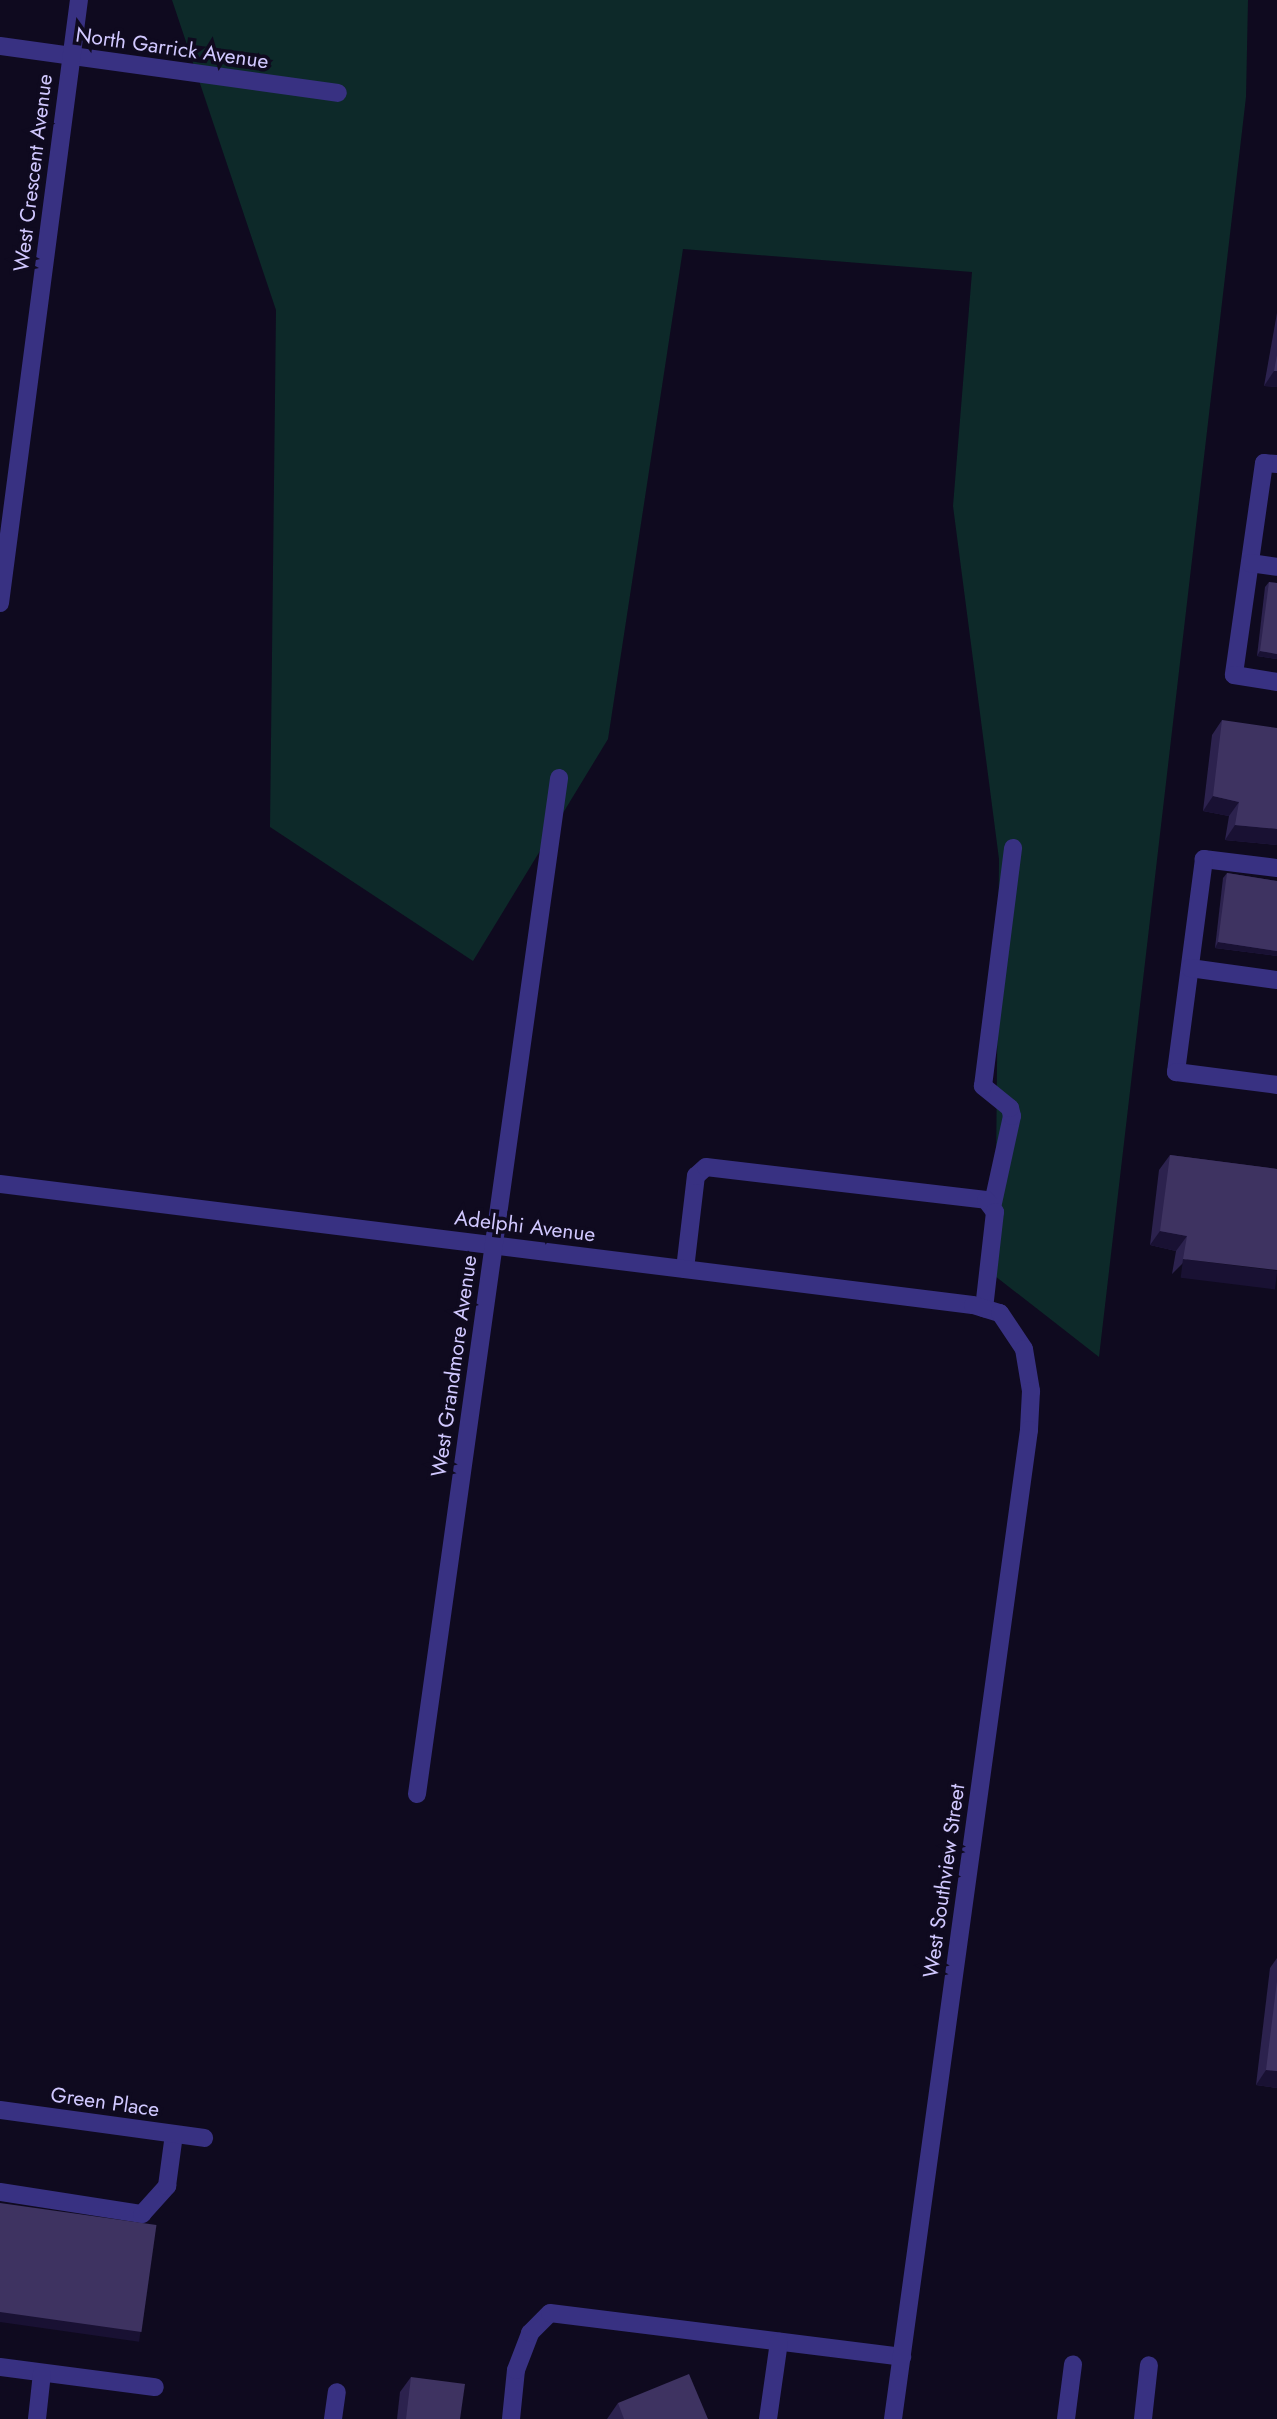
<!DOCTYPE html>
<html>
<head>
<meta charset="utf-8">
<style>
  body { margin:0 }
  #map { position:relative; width:1277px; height:2419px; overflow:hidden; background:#0f0a1f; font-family:Jost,sans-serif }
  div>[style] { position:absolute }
  .green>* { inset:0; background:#0d2929 }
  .lane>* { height:18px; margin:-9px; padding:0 9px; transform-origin:9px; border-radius:9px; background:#383182 }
  .street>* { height:18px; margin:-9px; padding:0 9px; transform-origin:9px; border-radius:9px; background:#383182 }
  .wall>* { inset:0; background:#2c224e }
  .shaded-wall>* { inset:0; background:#191133; transform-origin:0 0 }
  .building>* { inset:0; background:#3e3361; transform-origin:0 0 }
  span { translate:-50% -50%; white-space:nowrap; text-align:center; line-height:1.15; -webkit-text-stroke:7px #0f0a1f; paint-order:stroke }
  .street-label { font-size:21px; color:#d1c8ff }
</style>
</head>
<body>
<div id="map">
  <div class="green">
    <i style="clip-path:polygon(172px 0,1248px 0,1246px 97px,1099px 1357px,995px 1276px,999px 859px,953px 506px,972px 272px,683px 249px,608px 739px,473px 961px,270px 827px,276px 310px)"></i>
  </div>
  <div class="lane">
    <i style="left:1277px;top:464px;width:13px;rotate:-176deg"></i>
    <i style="left:1264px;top:463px;width:214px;rotate:98.1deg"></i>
    <i style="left:1234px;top:675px;width:44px;rotate:9.2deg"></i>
    <i style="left:1250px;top:563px;width:27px;rotate:8deg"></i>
    <i style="left:1277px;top:868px;width:74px;rotate:-173deg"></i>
    <i style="left:1204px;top:859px;width:215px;rotate:97.5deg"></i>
    <i style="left:1176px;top:1072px;width:102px;rotate:7.3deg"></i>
    <i style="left:1190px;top:968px;width:88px;rotate:7.9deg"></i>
    <i style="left:993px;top:1203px;width:89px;rotate:-77.7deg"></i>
    <i style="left:1012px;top:1116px;width:8px;rotate:-104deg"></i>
    <i style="left:1010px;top:1108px;width:35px;rotate:-141deg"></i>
    <i style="left:983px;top:1086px;width:240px;rotate:-82.8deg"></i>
    <i style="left:685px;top:1269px;width:94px;rotate:-83.3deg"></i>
    <i style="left:696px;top:1176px;width:13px;rotate:-42deg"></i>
    <i style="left:706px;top:1167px;width:282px;rotate:6.7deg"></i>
    <i style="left:986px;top:1200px;width:15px;rotate:53deg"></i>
    <i style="left:995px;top:1212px;width:97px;rotate:96.5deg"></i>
    <i style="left:0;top:2192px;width:144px;rotate:8.8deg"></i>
    <i style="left:142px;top:2214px;width:38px;rotate:-48deg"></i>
    <i style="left:167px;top:2186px;width:52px;rotate:-82.3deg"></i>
    <i style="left:0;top:2367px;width:156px;rotate:7.4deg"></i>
    <i style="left:37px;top:2419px;width:46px;rotate:-83.8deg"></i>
    <i style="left:333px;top:2419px;width:27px;rotate:-82deg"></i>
    <i style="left:511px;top:2419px;width:49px;rotate:-84.2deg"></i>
    <i style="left:516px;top:2370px;width:40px;rotate:-69deg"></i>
    <i style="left:530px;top:2333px;width:28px;rotate:-45deg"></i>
    <i style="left:550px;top:2313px;width:355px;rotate:7.1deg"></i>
    <i style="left:768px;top:2419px;width:78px;rotate:-81.9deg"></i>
    <i style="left:1066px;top:2419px;width:55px;rotate:-82.7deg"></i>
    <i style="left:1143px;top:2419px;width:54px;rotate:-83.7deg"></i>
  </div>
  <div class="street">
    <i style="left:0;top:46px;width:341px;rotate:7.9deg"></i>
    <i style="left:0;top:603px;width:608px;rotate:-82.54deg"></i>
    <i style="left:0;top:1184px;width:980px;rotate:7.09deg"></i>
    <i style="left:973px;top:1305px;width:28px;rotate:17deg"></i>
    <i style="left:1000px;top:1313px;width:43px;rotate:56.3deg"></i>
    <i style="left:1024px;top:1349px;width:43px;rotate:80.5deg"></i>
    <i style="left:1031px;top:1391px;width:39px;rotate:93deg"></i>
    <i style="left:1029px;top:1430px;width:998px;rotate:97.83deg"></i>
    <i style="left:417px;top:1794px;width:1026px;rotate:-82.04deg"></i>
    <i style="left:0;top:2110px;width:206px;rotate:7.8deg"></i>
  </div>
  <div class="wall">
    <i style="clip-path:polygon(1277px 313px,1277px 387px,1264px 386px)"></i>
    <i style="clip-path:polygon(1269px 582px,1277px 583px,1277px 659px,1257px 656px,1265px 587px)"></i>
    <i style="clip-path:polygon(1222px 720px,1277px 845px,1225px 840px,1229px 816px,1203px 811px,1212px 735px)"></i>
    <i style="clip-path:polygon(1227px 873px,1277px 881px,1277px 956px,1215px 948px,1223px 878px)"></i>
    <i style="clip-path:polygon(1170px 1155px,1277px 1169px,1172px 1274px,1176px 1251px,1150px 1245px,1159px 1170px)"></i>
    <i style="clip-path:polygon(1277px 1958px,1277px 2088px,1256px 2085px,1270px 1968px)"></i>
    <i style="clip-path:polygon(411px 2377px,460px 2419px,397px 2419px,400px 2392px)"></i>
    <i style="clip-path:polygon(618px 2403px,708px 2419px,607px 2419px)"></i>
  </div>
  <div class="shaded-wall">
    <i style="clip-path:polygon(1274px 371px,1277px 371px,1277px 387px,1264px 386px)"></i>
    <i style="clip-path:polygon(1260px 651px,1277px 654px,1277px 659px,1257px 656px)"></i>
    <i style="clip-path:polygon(1213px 796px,1239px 802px,1229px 816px,1203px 811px)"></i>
    <i style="clip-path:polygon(1235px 825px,1277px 829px,1277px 845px,1225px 840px)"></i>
    <i style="clip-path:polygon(1218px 942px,1277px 951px,1277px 956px,1215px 948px)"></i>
    <i style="clip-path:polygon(1160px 1231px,1187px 1236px,1176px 1251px,1150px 1245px)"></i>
    <i style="left:1183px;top:1259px;width:95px;height:19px;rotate:7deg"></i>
    <i style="clip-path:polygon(1266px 2070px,1277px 2071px,1277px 2088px,1256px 2085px)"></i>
    <i style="left:0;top:2311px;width:142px;height:11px;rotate:8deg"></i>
  </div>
  <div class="building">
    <i style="clip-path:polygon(1277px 355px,1277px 371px,1274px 371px)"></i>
    <i style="clip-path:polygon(1269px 582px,1277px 583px,1277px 654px,1260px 651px)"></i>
    <i style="clip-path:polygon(1222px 720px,1277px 728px,1277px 829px,1235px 825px,1239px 802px,1213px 796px)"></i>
    <i style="clip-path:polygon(1227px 873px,1277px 881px,1277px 951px,1218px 942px)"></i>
    <i style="clip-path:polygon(1170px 1155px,1277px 1169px,1277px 1270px,1183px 1259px,1187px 1236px,1160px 1231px)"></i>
    <i style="clip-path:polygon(1277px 1981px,1277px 2071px,1266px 2070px)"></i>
    <i style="left:0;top:2203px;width:158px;height:108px;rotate:8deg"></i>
    <i style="clip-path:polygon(689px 2374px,708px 2419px,624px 2419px,618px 2403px)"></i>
    <i style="clip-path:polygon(411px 2377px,465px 2384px,460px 2419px,406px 2419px)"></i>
  </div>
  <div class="street-label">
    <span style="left:172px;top:48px;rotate:8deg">North Garrick Avenue</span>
    <span style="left:33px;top:173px;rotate:-83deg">West Crescent Avenue</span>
    <span style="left:525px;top:1226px;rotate:7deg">Adelphi Avenue</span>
    <span style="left:454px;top:1366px;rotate:-82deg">West Grandmore Avenue</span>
    <span style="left:944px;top:1881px;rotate:-82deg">West Southview Street</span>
    <span style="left:105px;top:2102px;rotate:8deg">Green Place</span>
  </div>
</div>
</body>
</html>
